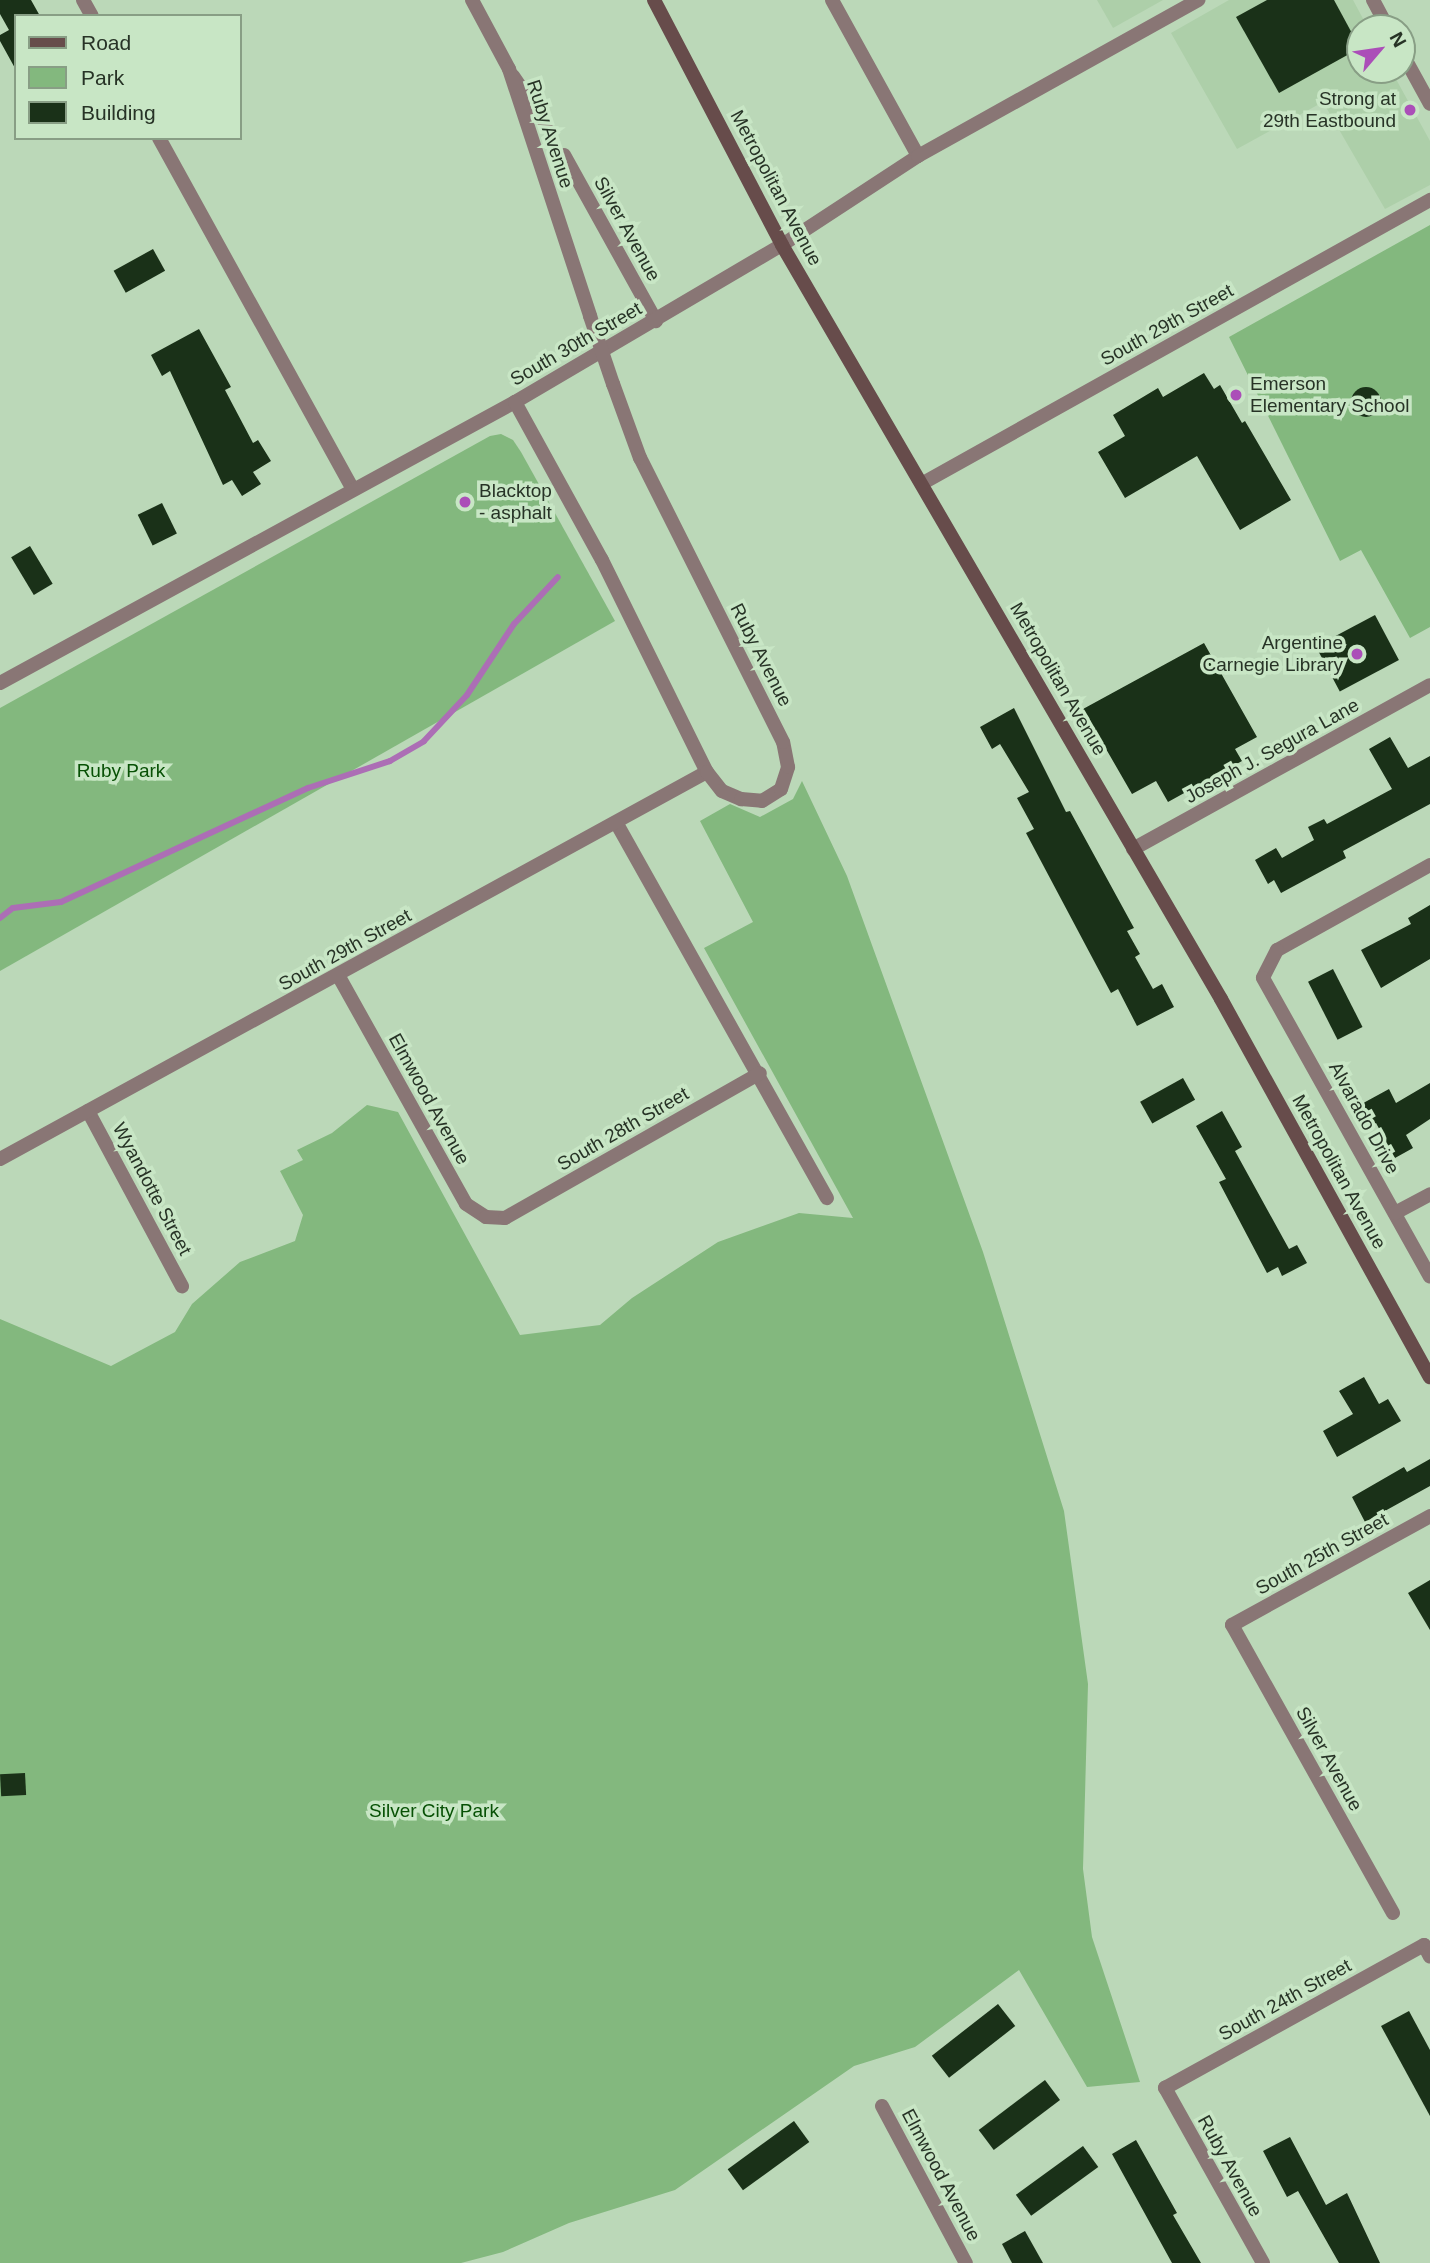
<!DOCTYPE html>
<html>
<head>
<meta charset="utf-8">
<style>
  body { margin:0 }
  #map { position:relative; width:1430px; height:2263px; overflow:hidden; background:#bbd8b8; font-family:Helvetica,sans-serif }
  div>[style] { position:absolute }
  .built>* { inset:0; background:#adcfa9 }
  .green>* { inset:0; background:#83b87e }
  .stream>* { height:6px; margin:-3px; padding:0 3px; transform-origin:3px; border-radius:3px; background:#ac6eb5 }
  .building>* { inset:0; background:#1a3118; transform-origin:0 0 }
  .round { border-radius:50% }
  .minor>* { height:14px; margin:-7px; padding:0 7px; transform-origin:7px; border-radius:7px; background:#897675 }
  .tertiary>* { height:14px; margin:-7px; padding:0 7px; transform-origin:7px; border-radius:7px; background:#897675 }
  .secondary>* { height:14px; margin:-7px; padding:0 7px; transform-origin:7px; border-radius:7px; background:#674c4b }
  .tertiary-bridge>* { height:14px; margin:-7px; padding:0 7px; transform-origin:7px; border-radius:7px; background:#897675 }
  .dots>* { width:19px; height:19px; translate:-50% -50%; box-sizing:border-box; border:4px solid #c8e6c5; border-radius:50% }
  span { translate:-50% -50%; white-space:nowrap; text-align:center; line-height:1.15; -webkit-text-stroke:7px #c8e6c5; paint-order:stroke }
  .poi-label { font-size:19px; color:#273326 }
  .right { translate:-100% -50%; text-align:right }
  .left { translate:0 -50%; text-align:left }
  .street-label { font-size:19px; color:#273326 }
  .park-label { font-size:19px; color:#075105 }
  .legend { position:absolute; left:14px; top:14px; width:228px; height:126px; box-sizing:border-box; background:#c8e6c5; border:2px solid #889e85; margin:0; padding:9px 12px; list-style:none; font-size:21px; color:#273326 }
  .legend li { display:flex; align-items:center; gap:14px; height:35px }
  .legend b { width:35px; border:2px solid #889e85 }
  .north { position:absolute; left:1346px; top:14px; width:70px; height:70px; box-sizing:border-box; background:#c8e6c5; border:2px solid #889e85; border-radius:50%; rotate:61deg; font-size:19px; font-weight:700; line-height:28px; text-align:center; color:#273326 }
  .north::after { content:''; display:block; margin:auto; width:24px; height:32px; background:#ab4eb8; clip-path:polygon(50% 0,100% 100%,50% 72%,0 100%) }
</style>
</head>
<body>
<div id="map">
  <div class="built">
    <i style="clip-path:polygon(1097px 0,1163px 0,1113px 28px)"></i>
    <i style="clip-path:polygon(1229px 0,1353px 0,1368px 28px,1360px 28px,1360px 70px,1391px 70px,1430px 141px,1430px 185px,1385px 209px,1323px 102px,1237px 149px,1171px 33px)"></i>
  </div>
  <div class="green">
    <i style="clip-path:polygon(1430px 225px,1430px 627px,1410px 638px,1361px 550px,1340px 561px,1229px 337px)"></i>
    <i style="clip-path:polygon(501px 434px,513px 440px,521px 452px,615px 621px,0 971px,0 708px,490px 436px)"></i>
    <i style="clip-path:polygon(802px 781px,847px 876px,983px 1252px,1064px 1511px,1088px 1684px,1083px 1869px,1092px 1937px,1140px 2082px,1087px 2087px,1019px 1970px,915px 2047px,854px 2066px,675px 2190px,569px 2223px,503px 2252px,461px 2263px,0 2263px,0 1319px,111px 1366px,175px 1332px,192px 1304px,240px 1262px,295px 1241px,303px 1215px,280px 1171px,303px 1160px,297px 1150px,332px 1133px,367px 1105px,398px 1112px,520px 1335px,600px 1325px,632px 1298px,718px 1242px,799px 1213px,853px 1218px,704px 948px,753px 922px,700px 821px,730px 804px,760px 817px,793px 799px)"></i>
  </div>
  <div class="stream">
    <i style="left:0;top:918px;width:16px;rotate:-38deg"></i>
    <i style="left:13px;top:908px;width:48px;rotate:-7.1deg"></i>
    <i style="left:61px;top:902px;width:272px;rotate:-24.8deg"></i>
    <i style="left:308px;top:788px;width:86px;rotate:-18.2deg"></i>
    <i style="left:390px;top:761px;width:39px;rotate:-30deg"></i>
    <i style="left:424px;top:741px;width:63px;rotate:-46.9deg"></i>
    <i style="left:467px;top:695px;width:85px;rotate:-56.5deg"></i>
    <i style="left:514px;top:624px;width:64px;rotate:-46.9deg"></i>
  </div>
  <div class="building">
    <i style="clip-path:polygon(0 0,31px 0,40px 16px,16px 16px,16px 70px,0 41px,0 35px,9px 30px,0 14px)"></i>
    <i style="clip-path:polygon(1267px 0,1334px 0,1360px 48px,1279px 93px,1236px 17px)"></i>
    <i style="left:153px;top:249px;width:25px;height:45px;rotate:61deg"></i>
    <i style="clip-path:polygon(199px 329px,231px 387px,225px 390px,253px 443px,258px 440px,271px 461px,253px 472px,261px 484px,242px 496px,232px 480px,223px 485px,170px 371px,162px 376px,151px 355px)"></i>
    <i style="clip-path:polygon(1204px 373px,1214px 389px,1220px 385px,1242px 423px,1245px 421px,1291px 500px,1240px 530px,1197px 456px,1125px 498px,1098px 452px,1125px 436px,1113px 415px,1158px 388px,1163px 397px)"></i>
    <i class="round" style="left:1351px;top:387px;width:30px;height:30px"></i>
    <i style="left:162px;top:503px;width:34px;height:27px;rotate:64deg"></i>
    <i style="left:30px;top:546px;width:44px;height:22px;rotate:59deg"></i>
    <i style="left:1375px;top:615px;width:51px;height:67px;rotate:62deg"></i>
    <i style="clip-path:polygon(1204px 643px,1257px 737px,1235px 749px,1242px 761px,1168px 802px,1156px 781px,1132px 794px,1083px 709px)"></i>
    <i style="clip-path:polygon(1014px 708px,1066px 812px,1070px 811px,1134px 928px,1127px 931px,1140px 954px,1135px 957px,1153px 989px,1162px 984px,1174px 1007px,1137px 1026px,1118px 989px,1111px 993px,1026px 833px,1034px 829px,1017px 798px,1029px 792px,1000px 744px,992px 749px,980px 727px)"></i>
    <i style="clip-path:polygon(1390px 737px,1408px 768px,1430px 756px,1430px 804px,1343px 851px,1346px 858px,1281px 893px,1274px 880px,1268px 884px,1255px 860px,1276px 848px,1282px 858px,1314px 840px,1308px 827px,1324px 819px,1327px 824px,1392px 789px,1369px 749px)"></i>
    <i style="clip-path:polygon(1430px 905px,1430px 959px,1381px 988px,1361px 950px,1411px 924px,1408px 918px)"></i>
    <i style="left:1333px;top:969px;width:65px;height:28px;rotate:63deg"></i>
    <i style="left:1183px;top:1078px;width:25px;height:49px;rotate:61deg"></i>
    <i style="clip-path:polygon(1430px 1083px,1430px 1119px,1406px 1135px,1413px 1148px,1395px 1158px,1376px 1123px,1367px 1128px,1356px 1107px,1389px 1089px,1396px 1103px)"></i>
    <i style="clip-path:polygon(1222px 1111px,1242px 1147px,1235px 1151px,1289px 1249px,1297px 1245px,1307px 1263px,1282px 1276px,1278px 1267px,1267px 1273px,1219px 1182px,1226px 1179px,1196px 1126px)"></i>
    <i style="clip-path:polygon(1364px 1377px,1379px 1404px,1388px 1399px,1401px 1421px,1337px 1457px,1323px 1431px,1353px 1414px,1339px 1391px)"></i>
    <i style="clip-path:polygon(1430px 1459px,1430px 1486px,1365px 1522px,1352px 1497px,1404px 1467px,1407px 1472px)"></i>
    <i style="clip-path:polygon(1430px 1580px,1430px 1630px,1408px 1593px)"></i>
    <i style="left:25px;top:1773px;width:22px;height:25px;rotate:87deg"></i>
    <i style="left:998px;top:2004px;width:28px;height:84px;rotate:52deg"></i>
    <i style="clip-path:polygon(1409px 2011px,1430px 2050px,1430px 2116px,1381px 2026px)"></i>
    <i style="left:1045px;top:2080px;width:25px;height:83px;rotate:53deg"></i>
    <i style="left:794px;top:2121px;width:26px;height:82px;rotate:54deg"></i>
    <i style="clip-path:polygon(1290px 2137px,1326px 2205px,1347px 2193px,1380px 2263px,1339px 2263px,1298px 2191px,1287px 2197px,1263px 2151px)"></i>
    <i style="clip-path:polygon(1136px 2140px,1177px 2213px,1173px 2215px,1201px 2263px,1172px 2263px,1112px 2154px)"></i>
    <i style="left:1083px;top:2146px;width:26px;height:83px;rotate:54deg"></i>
    <i style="clip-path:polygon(1025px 2231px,1043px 2263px,1012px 2263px,1002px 2244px)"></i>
  </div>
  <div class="minor">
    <i style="left:83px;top:0;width:18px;rotate:61deg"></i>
    <i style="left:832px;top:0;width:178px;rotate:61.1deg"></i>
    <i style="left:513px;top:76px;width:58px;rotate:55.5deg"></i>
    <i style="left:159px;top:138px;width:401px;rotate:61.1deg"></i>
    <i style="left:564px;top:155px;width:190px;rotate:61deg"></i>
    <i style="left:923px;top:483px;width:581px;rotate:-29.17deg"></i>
    <i style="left:0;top:683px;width:587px;rotate:-28.62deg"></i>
    <i style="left:515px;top:402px;width:310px;rotate:-30.5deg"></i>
    <i style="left:782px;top:245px;width:163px;rotate:-33.2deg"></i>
    <i style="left:918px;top:156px;width:321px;rotate:-29.1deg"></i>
    <i style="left:617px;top:824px;width:429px;rotate:60.7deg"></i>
    <i style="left:1133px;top:849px;width:339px;rotate:-28.9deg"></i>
    <i style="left:1430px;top:865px;width:175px;rotate:150.9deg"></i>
    <i style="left:1277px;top:950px;width:31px;rotate:117deg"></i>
    <i style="left:1263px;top:978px;width:342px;rotate:60.8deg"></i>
    <i style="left:338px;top:975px;width:262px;rotate:60.8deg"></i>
    <i style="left:466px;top:1204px;width:24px;rotate:33deg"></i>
    <i style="left:486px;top:1217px;width:19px;rotate:3deg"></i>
    <i style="left:505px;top:1218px;width:293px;rotate:-29.6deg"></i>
    <i style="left:88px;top:1111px;width:199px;rotate:61.8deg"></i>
    <i style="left:0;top:1159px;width:806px;rotate:-28.7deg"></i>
    <i style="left:1395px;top:1213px;width:40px;rotate:-28deg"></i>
    <i style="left:1393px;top:1913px;width:330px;rotate:-119.2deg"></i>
    <i style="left:1232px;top:1625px;width:226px;rotate:-28.8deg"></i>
    <i style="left:882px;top:2106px;width:178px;rotate:61.9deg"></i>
    <i style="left:1263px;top:2263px;width:201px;rotate:-119.2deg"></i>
    <i style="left:1165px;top:2088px;width:296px;rotate:-28.9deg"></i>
    <i style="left:1424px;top:1945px;width:13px;rotate:63deg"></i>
  </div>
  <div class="tertiary">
    <i style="left:472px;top:0;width:78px;rotate:61.8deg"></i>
    <i style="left:509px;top:69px;width:260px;rotate:71.8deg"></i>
    <i style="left:1373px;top:0;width:32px;rotate:62deg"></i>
    <i style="left:1402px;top:53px;width:58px;rotate:61.2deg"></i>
    <i style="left:515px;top:402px;width:180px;rotate:61.2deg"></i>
    <i style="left:602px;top:560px;width:237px;rotate:63.7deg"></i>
    <i style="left:707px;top:772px;width:24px;rotate:52deg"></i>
    <i style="left:722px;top:791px;width:21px;rotate:23deg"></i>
    <i style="left:741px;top:799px;width:21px;rotate:5deg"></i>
    <i style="left:762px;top:801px;width:22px;rotate:-32deg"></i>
    <i style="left:781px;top:789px;width:23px;rotate:-72deg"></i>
    <i style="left:788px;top:767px;width:25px;rotate:-101deg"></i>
    <i style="left:783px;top:742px;width:318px;rotate:-116.7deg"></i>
    <i style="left:640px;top:458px;width:79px;rotate:-110deg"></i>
  </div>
  <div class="secondary">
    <i style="left:654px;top:0;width:276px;rotate:62.4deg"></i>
    <i style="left:782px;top:245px;width:872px;rotate:59.79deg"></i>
    <i style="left:1221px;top:999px;width:432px;rotate:61.1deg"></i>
  </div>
  <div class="tertiary-bridge">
    <i style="left:590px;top:316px;width:72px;rotate:71.3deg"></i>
  </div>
  <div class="dots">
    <i style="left:1410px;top:110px;background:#ab4eb8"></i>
    <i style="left:1236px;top:395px;background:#ab4eb8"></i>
    <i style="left:465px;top:502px;background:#ab4eb8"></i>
    <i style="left:1357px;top:654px;background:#ab4eb8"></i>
  </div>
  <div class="poi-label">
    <span class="right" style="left:1396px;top:110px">Strong at<br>29th Eastbound</span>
    <span class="left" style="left:1250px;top:395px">Emerson<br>Elementary School</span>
    <span class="left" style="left:479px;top:502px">Blacktop<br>- asphalt</span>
    <span class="right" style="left:1343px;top:654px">Argentine<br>Carnegie Library</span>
  </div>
  <div class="street-label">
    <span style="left:550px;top:134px;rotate:72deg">Ruby Avenue</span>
    <span style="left:776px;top:188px;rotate:62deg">Metropolitan Avenue</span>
    <span style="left:627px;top:229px;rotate:61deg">Silver Avenue</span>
    <span style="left:1167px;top:325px;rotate:-29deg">South 29th Street</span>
    <span style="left:576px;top:344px;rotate:-30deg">South 30th Street</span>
    <span style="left:761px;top:655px;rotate:63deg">Ruby Avenue</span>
    <span style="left:1058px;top:679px;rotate:60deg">Metropolitan Avenue</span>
    <span style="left:1272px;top:751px;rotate:-29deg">Joseph J. Segura Lane</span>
    <span style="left:345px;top:950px;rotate:-29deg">South 29th Street</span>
    <span style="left:429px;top:1099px;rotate:61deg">Elmwood Avenue</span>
    <span style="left:1364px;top:1118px;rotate:61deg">Alvarado Drive</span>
    <span style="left:623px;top:1129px;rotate:-30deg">South 28th Street</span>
    <span style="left:1339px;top:1172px;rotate:61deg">Metropolitan Avenue</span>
    <span style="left:152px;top:1189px;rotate:62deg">Wyandotte Street</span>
    <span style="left:1322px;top:1554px;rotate:-29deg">South 25th Street</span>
    <span style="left:1329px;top:1759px;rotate:61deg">Silver Avenue</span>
    <span style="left:1285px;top:2000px;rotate:-29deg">South 24th Street</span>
    <span style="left:1230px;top:2166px;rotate:61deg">Ruby Avenue</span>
    <span style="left:941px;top:2175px;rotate:62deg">Elmwood Avenue</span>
  </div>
  <div class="park-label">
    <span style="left:121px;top:771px">Ruby Park</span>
    <span style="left:434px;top:1811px">Silver City Park</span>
  </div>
  <ul class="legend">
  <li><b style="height:9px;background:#674c4b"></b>Road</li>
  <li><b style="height:19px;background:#83b87e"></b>Park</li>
  <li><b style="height:19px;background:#1a3118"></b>Building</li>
  </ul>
  <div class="north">N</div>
</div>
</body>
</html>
